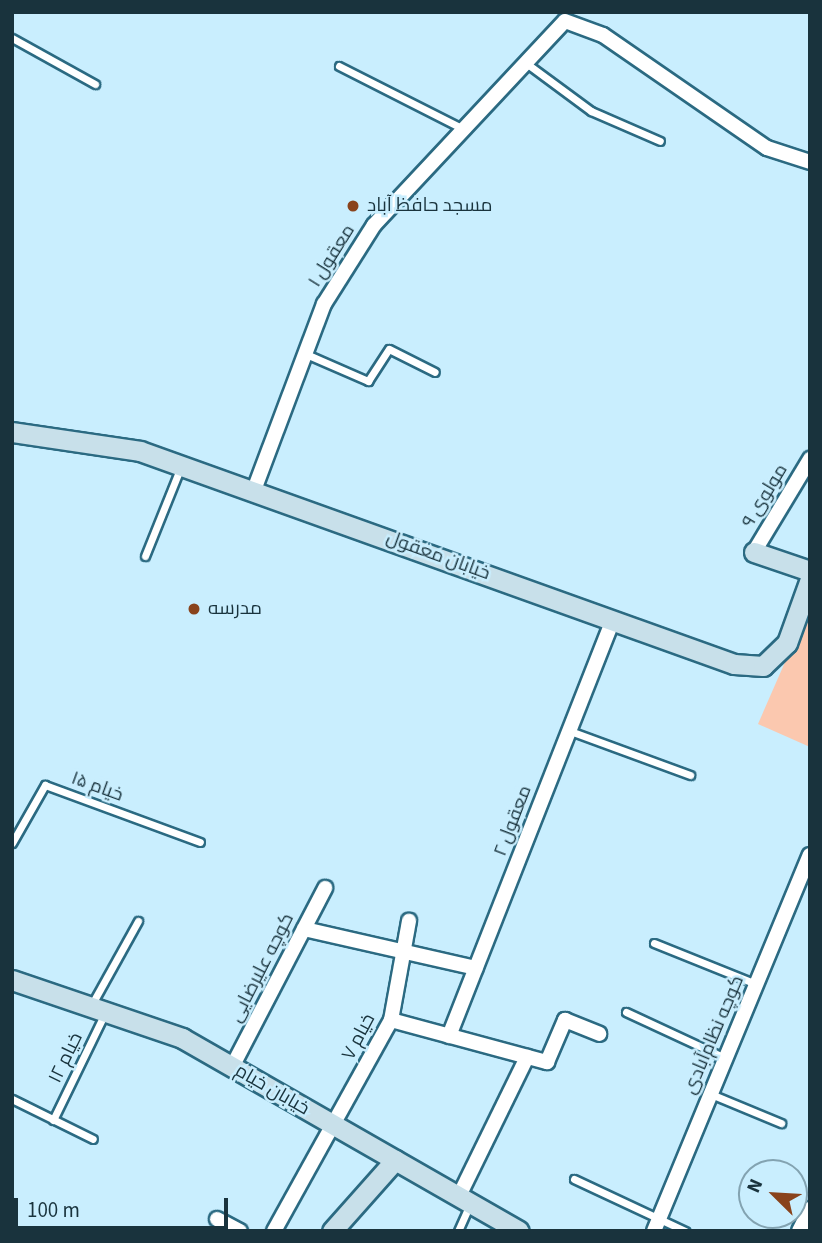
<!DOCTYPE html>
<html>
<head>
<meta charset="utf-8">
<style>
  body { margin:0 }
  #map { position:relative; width:822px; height:1243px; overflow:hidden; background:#c9eefe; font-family:"Source Sans 3",Cairo,sans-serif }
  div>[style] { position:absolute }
  .green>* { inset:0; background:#fbc8af }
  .roads { filter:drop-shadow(2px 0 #2b6a82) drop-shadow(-2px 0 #2b6a82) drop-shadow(0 2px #2b6a82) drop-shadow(0 -2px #2b6a82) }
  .lane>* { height:7px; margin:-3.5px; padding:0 3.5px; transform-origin:3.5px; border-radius:3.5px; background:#fff }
  .street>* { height:14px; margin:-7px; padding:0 7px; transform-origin:7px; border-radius:7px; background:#fff }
  .secondary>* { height:19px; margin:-9.5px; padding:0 9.5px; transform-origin:9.5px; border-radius:9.5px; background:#c8e0ea }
  .dots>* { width:19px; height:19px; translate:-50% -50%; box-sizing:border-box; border:4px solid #c9eefe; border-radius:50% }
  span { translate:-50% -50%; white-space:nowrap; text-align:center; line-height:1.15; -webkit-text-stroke:5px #c9eefe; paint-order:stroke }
  .poi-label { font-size:19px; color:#19333d }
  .left { translate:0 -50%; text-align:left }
  .street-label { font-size:19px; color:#19333d }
  .frame { position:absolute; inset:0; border:14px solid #19333d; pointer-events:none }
  .north { position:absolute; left:738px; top:1159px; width:70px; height:70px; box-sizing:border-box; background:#c9eefe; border:2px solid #83a3b1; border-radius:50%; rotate:294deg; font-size:19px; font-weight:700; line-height:28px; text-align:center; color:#19333d }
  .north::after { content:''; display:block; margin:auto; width:24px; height:32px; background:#89431c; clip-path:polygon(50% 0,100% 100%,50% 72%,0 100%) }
  .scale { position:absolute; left:14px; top:1198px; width:214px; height:32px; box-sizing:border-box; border:4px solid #19333d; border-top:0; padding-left:9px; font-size:21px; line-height:24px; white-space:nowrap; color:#19333d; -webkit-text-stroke:5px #c9eefe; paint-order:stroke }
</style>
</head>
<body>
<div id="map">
  <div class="green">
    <i style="clip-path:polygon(810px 605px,810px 747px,758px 724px)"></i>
  </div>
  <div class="roads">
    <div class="lane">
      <i style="left:12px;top:38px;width:95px;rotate:29deg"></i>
      <i style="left:526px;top:63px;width:81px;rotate:36.4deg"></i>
      <i style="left:591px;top:111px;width:75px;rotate:23.5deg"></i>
      <i style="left:339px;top:66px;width:137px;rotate:26.9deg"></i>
      <i style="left:306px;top:354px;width:68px;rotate:23.5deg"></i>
      <i style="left:368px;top:381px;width:38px;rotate:-57deg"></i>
      <i style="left:389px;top:349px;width:51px;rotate:26.6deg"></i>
      <i style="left:145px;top:556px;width:94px;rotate:-68.1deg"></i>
      <i style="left:570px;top:731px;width:128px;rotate:20.1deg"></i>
      <i style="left:12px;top:843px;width:67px;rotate:-60.4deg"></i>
      <i style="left:45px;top:785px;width:165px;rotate:20.2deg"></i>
      <i style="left:654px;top:943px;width:110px;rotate:21.9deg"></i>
      <i style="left:92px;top:1004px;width:95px;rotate:-61deg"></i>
      <i style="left:626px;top:1012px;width:109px;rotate:24.9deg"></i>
      <i style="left:711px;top:1094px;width:76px;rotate:22.5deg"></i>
      <i style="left:12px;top:1099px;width:90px;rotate:26.3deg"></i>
      <i style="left:53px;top:1120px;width:119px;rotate:-64.1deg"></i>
      <i style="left:574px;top:1179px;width:123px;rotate:25.1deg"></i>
      <i style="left:458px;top:1231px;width:30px;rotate:-66deg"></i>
    </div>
    <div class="street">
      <i style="left:254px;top:490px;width:199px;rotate:-69.4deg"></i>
      <i style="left:324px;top:304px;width:93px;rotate:-57.7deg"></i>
      <i style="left:374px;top:225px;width:279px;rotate:-46.9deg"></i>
      <i style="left:565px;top:21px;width:40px;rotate:20.2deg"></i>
      <i style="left:603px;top:35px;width:199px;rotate:34.6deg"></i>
      <i style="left:767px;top:148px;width:45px;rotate:18deg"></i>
      <i style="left:754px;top:552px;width:109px;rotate:-58.9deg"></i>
      <i style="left:304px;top:929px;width:176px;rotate:12.8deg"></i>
      <i style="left:391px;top:1020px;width:162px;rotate:15.1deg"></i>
      <i style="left:547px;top:1062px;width:46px;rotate:-66.8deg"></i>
      <i style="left:565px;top:1020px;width:37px;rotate:22deg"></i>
      <i style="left:449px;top:1036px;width:447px;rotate:-68.5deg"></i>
      <i style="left:232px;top:1067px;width:202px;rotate:-62.5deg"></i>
      <i style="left:459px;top:1196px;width:155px;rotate:-63.9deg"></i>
      <i style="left:217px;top:1219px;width:26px;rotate:28deg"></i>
      <i style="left:274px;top:1231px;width:241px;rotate:-61deg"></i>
      <i style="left:391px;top:1020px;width:101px;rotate:-79.7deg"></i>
      <i style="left:654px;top:1231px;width:407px;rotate:-67.5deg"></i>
      <i style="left:799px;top:1231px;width:25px;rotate:-63deg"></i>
    </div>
    <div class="secondary">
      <i style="left:12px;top:432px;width:129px;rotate:8.4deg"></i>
      <i style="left:140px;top:451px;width:631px;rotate:19.73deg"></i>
      <i style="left:734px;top:664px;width:29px;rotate:4deg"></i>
      <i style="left:763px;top:666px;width:33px;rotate:-44deg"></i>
      <i style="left:787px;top:643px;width:68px;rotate:-70.2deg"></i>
      <i style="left:754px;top:552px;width:59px;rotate:18.7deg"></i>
      <i style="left:12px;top:980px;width:180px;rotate:18.8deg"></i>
      <i style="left:182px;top:1038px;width:388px;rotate:29.8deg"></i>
      <i style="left:332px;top:1231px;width:95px;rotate:-48.4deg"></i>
    </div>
  </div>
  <div class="dots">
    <i style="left:353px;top:206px;background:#89431c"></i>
    <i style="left:194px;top:609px;background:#89431c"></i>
  </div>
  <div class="poi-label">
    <span class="left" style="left:367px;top:206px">مسجد حافظ آباد</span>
    <span class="left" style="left:208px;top:609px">مدرسه</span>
  </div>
  <div class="street-label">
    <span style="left:332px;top:256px;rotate:-58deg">معقول ۱</span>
    <span style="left:765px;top:496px;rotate:-59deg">مولوی ۹</span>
    <span style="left:438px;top:556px;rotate:20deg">خیابان معقول</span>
    <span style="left:97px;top:787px;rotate:20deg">خیام ۱۵</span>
    <span style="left:513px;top:821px;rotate:-69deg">معقول ۲</span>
    <span style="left:262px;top:968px;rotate:-63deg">کوچه علیرضایی</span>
    <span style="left:714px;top:1035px;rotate:-67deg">کوچه نظام‌آبادی</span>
    <span style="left:359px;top:1037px;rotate:-62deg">خیام ۷</span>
    <span style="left:66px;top:1058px;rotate:-64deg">خیام ۱۲</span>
    <span style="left:272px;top:1090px;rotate:30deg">خیابان خیام</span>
  </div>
  <div class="frame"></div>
  <div class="north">N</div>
  <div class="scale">100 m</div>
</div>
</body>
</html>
